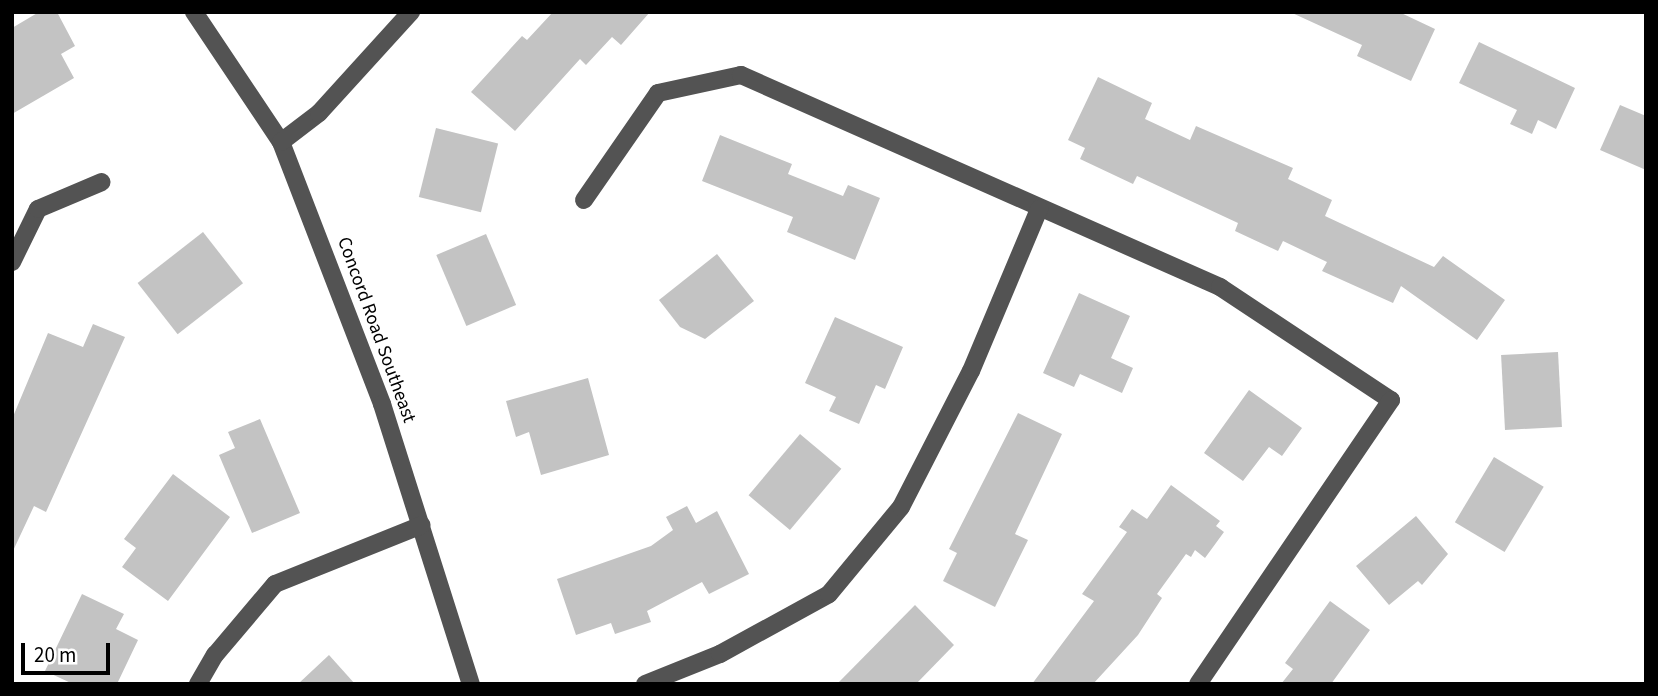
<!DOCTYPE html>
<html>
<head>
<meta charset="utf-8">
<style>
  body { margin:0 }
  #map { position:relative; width:1658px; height:696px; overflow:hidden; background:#fff; font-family:"Source Sans 3",sans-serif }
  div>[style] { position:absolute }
  .building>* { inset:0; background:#c3c3c3; transform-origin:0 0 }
  .minor>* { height:18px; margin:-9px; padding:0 9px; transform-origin:9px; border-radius:9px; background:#535353 }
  span { translate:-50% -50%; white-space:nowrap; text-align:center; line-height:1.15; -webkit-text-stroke:5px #fff; paint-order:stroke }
  .street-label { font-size:19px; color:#000 }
  .frame { position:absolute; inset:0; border:14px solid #000; pointer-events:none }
  .scale { position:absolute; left:21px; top:643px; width:89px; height:32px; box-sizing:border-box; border:4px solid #000; border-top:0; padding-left:9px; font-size:21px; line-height:24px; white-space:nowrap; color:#000; -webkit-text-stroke:5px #fff; paint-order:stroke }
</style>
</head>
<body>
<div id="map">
  <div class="building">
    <i style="clip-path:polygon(39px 12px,57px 12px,75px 46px,61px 54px,74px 78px,12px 114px,12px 28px)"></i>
    <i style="clip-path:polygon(553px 12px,650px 12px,621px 45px,612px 37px,586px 65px,580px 59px,515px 131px,471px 92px,522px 36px,527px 40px)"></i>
    <i style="clip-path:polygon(1290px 12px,1399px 12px,1435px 29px,1411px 81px,1357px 56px,1362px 45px)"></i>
    <i style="clip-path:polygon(1479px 42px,1575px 88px,1556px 129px,1538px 120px,1532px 134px,1510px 124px,1517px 110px,1459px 83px)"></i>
    <i style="clip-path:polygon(1098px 77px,1152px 103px,1145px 119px,1190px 140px,1196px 126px,1293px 168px,1288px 179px,1332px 200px,1325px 216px,1434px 267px,1443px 256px,1505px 300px,1477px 340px,1401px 286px,1393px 303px,1322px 271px,1327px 262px,1283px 241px,1278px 251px,1235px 231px,1238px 223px,1137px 176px,1133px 184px,1080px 159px,1085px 148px,1068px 140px)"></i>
    <i style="clip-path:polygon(1620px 105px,1646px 116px,1646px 170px,1600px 150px)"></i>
    <i style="left:436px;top:128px;width:64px;height:71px;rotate:14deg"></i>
    <i style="clip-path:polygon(720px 135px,792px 164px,788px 174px,843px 196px,848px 185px,880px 198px,855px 260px,787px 232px,793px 217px,702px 181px)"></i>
    <i style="left:203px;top:232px;width:65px;height:83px;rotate:52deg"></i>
    <i style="left:486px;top:234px;width:77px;height:54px;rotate:67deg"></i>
    <i style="clip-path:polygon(717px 254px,754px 301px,705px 339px,680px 327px,659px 300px)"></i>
    <i style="clip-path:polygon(1079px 293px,1130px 316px,1111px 358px,1133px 368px,1122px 393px,1080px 374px,1074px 387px,1043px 373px)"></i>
    <i style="clip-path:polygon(835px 317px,903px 347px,885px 389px,876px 385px,859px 424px,829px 411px,836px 397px,805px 383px)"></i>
    <i style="clip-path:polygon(93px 324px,125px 337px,46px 512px,34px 506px,12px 553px,12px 419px,48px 333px,83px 347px)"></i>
    <i style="left:1558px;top:352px;width:75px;height:57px;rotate:87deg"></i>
    <i style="clip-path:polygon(588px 378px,609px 455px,541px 475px,529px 432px,516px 437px,506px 401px)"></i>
    <i style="clip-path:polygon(1249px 390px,1302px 428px,1282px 456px,1269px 447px,1243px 481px,1204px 453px)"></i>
    <i style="clip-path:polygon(1018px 413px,1062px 434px,1015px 534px,1028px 540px,995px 607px,943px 581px,957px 553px,949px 549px)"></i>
    <i style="clip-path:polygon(260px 419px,300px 513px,252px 533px,219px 455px,235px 448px,228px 432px)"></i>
    <i style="left:800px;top:434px;width:54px;height:80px;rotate:40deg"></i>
    <i style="left:1494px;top:457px;width:58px;height:76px;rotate:31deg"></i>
    <i style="clip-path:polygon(173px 474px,230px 517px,168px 601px,122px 567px,136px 548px,124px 539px)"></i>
    <i style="clip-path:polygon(1171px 485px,1220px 521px,1216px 526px,1224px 532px,1205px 558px,1195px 550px,1191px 557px,1186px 554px,1157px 594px,1162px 598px,1138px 635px,1093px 684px,1032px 684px,1094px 601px,1082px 594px,1127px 532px,1119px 527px,1132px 509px,1147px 519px)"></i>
    <i style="clip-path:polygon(687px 506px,696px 523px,717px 511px,749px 574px,709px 594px,702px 582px,647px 611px,651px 622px,615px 634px,611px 623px,576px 635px,557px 579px,651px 546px,673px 530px,666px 517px)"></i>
    <i style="clip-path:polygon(1416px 516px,1448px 554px,1422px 585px,1418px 581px,1389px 605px,1356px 566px)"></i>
    <i style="clip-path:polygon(82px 594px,124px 614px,116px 629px,138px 640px,117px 684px,73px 684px,45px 671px)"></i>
    <i style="clip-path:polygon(1330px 601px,1370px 630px,1331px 684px,1281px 684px,1293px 669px,1285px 663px)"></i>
    <i style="clip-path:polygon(915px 605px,954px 645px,916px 684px,837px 684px)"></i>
    <i style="clip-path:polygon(329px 655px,355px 684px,298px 684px)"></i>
  </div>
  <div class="minor">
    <i style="left:194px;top:12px;width:156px;rotate:56.2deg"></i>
    <i style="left:281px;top:142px;width:281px;rotate:68.9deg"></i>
    <i style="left:382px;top:404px;width:294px;rotate:72.4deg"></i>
    <i style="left:281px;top:142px;width:48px;rotate:-37.3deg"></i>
    <i style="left:319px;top:113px;width:137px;rotate:-47.7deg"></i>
    <i style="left:584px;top:200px;width:130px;rotate:-55.3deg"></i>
    <i style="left:658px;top:93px;width:85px;rotate:-12.2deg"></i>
    <i style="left:741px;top:75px;width:524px;rotate:23.87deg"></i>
    <i style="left:1220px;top:287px;width:205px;rotate:33.5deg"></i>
    <i style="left:1391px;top:400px;width:343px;rotate:124.2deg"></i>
    <i style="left:12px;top:262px;width:59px;rotate:-63.9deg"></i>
    <i style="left:38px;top:209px;width:69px;rotate:-22.9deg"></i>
    <i style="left:198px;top:684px;width:34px;rotate:-60deg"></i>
    <i style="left:215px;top:655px;width:93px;rotate:-49.8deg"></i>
    <i style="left:275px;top:584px;width:158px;rotate:-21.9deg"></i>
    <i style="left:645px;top:684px;width:81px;rotate:-21.8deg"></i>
    <i style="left:720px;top:654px;width:124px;rotate:-28.8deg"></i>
    <i style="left:829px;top:594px;width:113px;rotate:-50.4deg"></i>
    <i style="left:901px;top:507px;width:153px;rotate:-62.8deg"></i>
    <i style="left:971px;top:371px;width:176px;rotate:-67.2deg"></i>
  </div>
  <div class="street-label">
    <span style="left:376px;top:330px;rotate:70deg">Concord Road Southeast</span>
  </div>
  <div class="frame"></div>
  <div class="scale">20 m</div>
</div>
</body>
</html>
